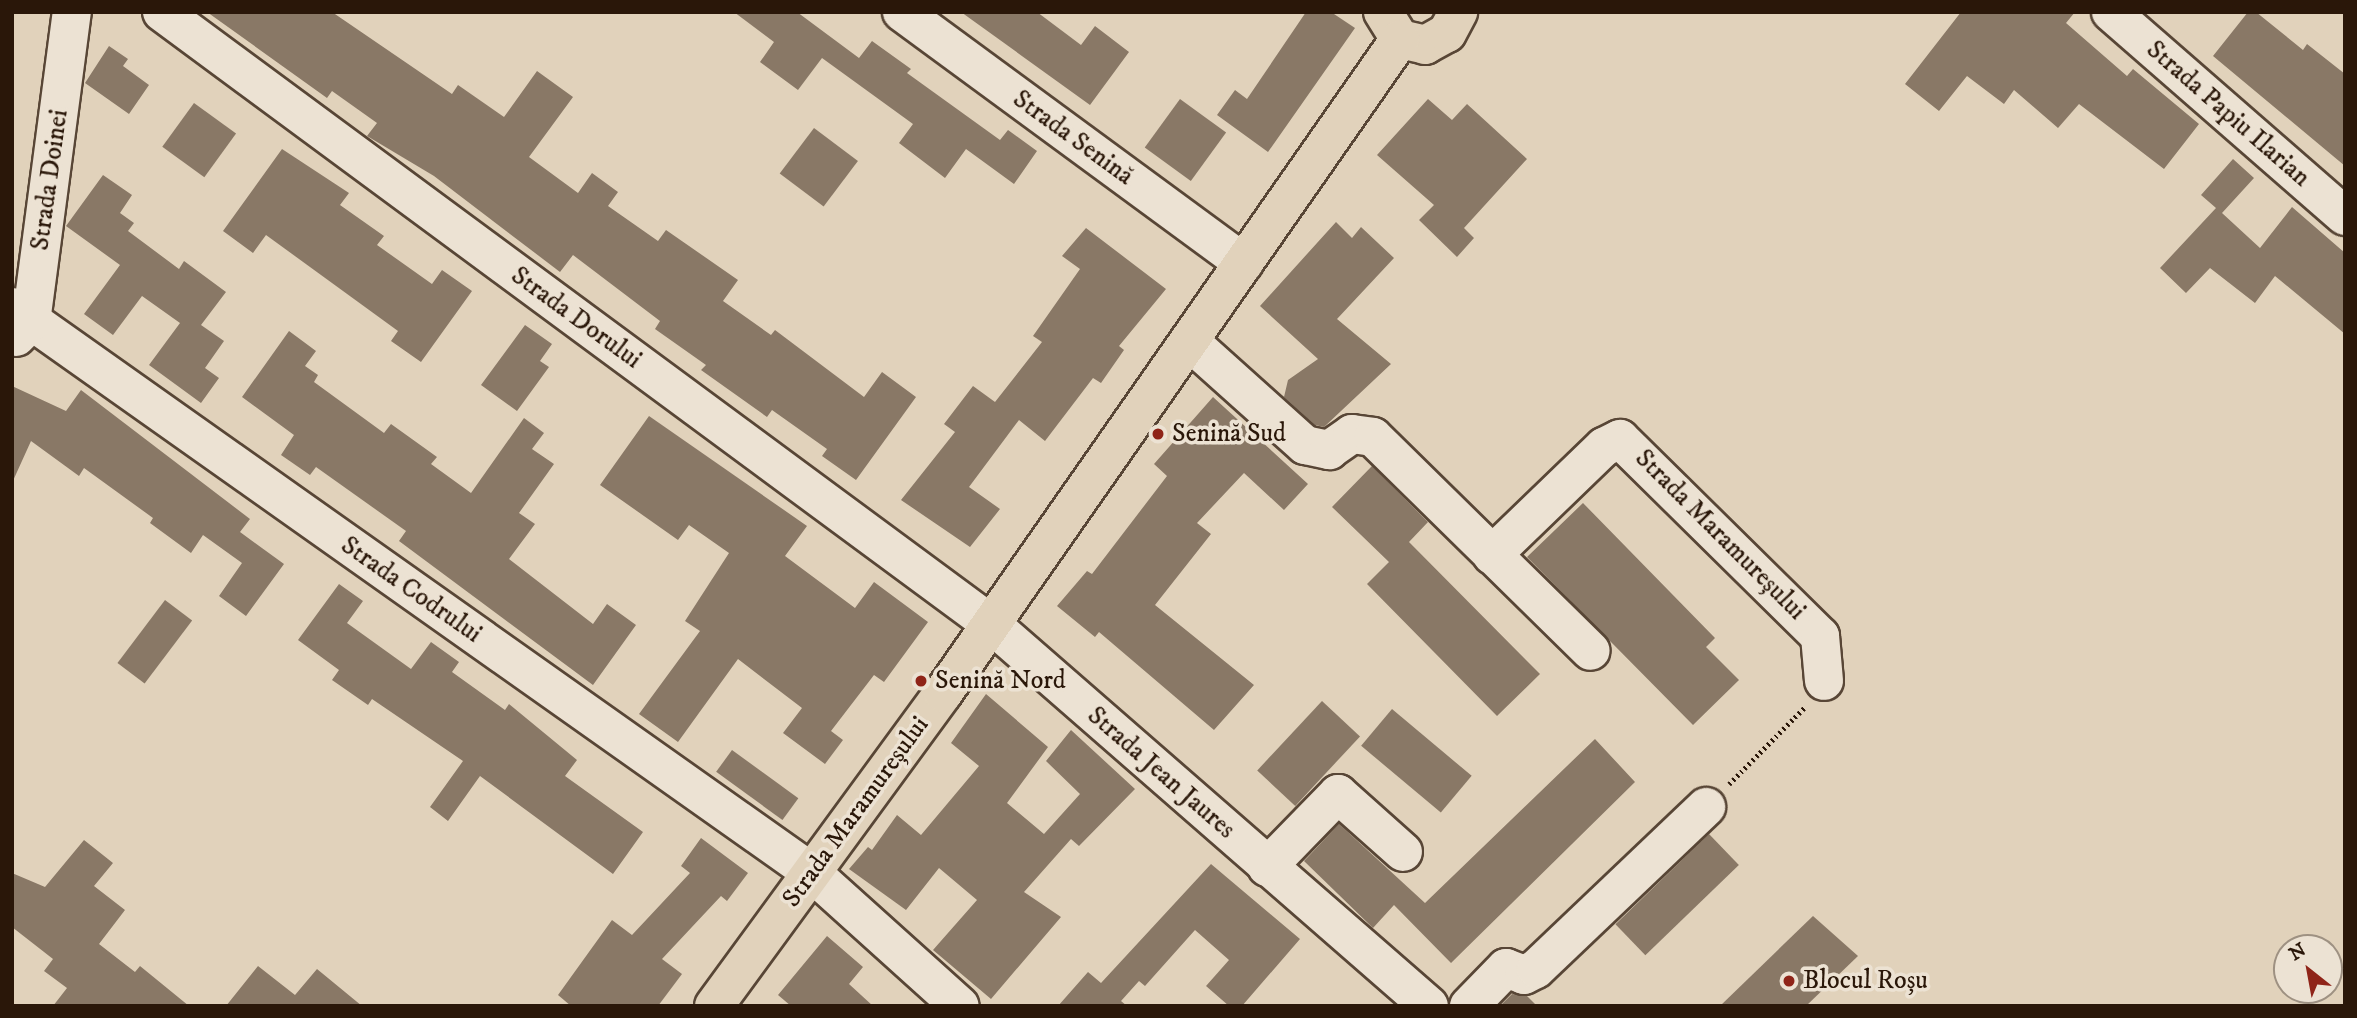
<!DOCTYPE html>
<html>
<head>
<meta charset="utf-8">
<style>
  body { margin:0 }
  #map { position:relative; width:2357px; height:1018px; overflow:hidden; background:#e1d2bb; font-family:"IM FELL DW Pica",serif }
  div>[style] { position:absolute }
  .building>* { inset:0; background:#897866; transform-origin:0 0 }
  .path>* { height:4.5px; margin-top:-2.25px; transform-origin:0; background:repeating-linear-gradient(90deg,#2a1709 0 2px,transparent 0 5.5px) }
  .roads { filter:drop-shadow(2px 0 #584636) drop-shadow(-2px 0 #584636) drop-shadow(0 2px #584636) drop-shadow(0 -2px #584636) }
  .minor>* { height:38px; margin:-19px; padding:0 19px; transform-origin:19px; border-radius:19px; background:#ece2d3 }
  .major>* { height:38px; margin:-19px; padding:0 19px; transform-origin:19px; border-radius:19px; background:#e1d2bb }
  .dots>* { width:19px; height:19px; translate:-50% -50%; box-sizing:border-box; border:4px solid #ece2d3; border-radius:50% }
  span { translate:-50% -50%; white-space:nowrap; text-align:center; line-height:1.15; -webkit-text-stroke:7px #ece2d3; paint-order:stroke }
  .street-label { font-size:26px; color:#2a1709 }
  .poi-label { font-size:26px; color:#2a1709 }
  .left { translate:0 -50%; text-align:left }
  .frame { position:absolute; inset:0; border:14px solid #2a1709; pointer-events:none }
  .north { position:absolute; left:2273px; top:934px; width:70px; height:70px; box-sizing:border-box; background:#ece2d3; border:2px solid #9e9182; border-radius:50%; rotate:329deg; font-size:19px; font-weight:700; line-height:28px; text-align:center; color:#2a1709 }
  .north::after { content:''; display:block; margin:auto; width:24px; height:32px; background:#8f2418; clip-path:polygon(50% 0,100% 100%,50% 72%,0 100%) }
</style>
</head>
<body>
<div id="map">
  <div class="building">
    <i style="clip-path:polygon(207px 12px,332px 12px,452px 94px,458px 85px,504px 117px,537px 71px,573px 97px,529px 157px,578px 193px,592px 173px,618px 192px,608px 206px,658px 241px,666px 230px,738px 280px,723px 301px,771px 335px,775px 330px,864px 397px,882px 372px,916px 397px,856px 480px,822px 456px,827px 449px,772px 410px,767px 417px,701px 370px,706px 365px,655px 329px,660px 321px,573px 255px,560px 272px,434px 176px,367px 136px,377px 123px,332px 91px,327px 98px)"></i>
    <i style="clip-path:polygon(734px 12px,797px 12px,859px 58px,872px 41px,911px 69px,907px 73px,1000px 140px,1008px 130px,1037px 151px,1014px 184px,966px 149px,945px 178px,899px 143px,913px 124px,822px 58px,798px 90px,760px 62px,774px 42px)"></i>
    <i style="clip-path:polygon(961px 12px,1037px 12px,1081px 45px,1095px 26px,1129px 52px,1090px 105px)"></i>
    <i style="clip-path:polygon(1306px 12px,1331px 12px,1355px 28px,1268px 152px,1217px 115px,1235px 90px,1247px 99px)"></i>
    <i style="clip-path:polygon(1961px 12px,2075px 12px,2066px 23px,2127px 76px,2133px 69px,2199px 124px,2164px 169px,2079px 104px,2058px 128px,2014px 90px,2004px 104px,1967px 76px,1939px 111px,1905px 84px)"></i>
    <i style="clip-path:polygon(2248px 12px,2256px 12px,2303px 50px,2307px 44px,2345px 74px,2345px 166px,2213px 56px)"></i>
    <i style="clip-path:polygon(109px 46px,128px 59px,123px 66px,149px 85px,129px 114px,85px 83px)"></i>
    <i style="left:1180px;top:99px;width:57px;height:60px;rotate:36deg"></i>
    <i style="clip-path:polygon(1428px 99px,1452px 120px,1467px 104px,1527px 159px,1464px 228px,1474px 238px,1457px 257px,1419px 220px,1434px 205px,1377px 155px)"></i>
    <i style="left:194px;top:103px;width:52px;height:54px;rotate:36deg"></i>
    <i style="left:814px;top:128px;width:55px;height:57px;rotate:37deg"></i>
    <i style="clip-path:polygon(282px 149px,349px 193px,340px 205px,384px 236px,377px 245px,432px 284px,442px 270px,472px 291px,421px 362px,391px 341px,398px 331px,266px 235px,253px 253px,223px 231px)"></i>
    <i style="clip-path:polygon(2233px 159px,2254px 178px,2222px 213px,2260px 248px,2292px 207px,2345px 253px,2345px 334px,2275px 276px,2255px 303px,2210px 268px,2186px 293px,2160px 268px,2216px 208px,2201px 195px)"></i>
    <i style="clip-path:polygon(103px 175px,132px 195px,120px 213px,134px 223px,128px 231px,179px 269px,184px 261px,226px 292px,201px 325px,224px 341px,205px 368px,219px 378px,201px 403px,149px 365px,180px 323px,142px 296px,113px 335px,84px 314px,120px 265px,66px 226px)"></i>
    <i style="clip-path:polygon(1336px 222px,1352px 238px,1361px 227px,1394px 258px,1337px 319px,1391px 364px,1324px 427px,1315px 425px,1284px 397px,1288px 380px,1318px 359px,1260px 306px)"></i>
    <i style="clip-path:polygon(1086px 228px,1166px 289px,1119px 346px,1124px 350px,1101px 383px,1093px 378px,1045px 441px,1019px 420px,969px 487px,1000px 509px,970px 547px,901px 500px,955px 432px,944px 424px,973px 386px,995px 402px,1042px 342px,1033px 336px,1080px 269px,1062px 256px)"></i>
    <i style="clip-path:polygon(525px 325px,552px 344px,540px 361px,549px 367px,517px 411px,481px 385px)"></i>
    <i style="clip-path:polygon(289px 331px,316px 351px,305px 366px,318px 375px,314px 382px,384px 433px,391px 424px,437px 457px,431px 464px,471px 493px,524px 418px,544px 433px,532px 449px,554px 464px,519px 513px,535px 524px,509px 559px,593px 624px,607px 604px,636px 625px,593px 685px,399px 541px,406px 531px,316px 467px,310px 475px,281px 455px,294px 435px,242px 397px)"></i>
    <i style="clip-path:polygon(12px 386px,66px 411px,81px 390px,250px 519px,240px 532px,284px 564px,246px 616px,219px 596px,242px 563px,203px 535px,191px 553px,150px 523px,153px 518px,84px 468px,79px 476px,31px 441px,12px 483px)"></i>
    <i style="clip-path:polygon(1213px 397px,1308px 484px,1284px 510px,1244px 473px,1197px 523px,1211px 534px,1155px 605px,1254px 685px,1214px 730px,1099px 632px,1095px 637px,1057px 606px,1087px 571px,1092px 574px,1167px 476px,1154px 464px)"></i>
    <i style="clip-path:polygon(649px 416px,807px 526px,785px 556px,855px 608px,874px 582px,928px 622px,884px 682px,874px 675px,831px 731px,843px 740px,825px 764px,783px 733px,802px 708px,738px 659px,678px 742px,639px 714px,700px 631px,685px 621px,729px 553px,689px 525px,678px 540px,600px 485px)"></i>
    <i style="clip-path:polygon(1372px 466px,1428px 522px,1409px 542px,1540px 674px,1497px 716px,1367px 584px,1389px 562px,1332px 507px)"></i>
    <i style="clip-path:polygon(1583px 503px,1715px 638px,1706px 647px,1739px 680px,1693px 725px,1527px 557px)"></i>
    <i style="clip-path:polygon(339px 584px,363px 601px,347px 623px,411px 669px,431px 642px,459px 662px,452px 672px,505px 710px,509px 704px,577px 760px,565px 776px,643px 832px,613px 874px,480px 776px,448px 821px,430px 807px,463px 761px,372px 699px,368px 705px,332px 680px,339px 670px,298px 640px)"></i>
    <i style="left:165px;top:600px;width:34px;height:79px;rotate:37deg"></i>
    <i style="clip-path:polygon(986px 694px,1048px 747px,1007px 803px,1044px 834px,1080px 794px,1046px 761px,1071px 730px,1135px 789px,1079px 846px,1071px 839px,1024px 892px,1061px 917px,991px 999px,933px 950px,977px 900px,939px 868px,906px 910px,849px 869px,868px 847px,872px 850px,897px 815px,921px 835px,979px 766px,951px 743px)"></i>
    <i style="left:1322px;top:701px;width:52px;height:95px;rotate:43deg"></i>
    <i style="left:1392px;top:709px;width:104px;height:48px;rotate:40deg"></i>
    <i style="clip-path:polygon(1595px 739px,1635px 782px,1451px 963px,1394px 905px,1373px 928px,1304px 861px,1339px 824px,1425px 903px)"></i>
    <i style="left:732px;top:750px;width:82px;height:27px;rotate:36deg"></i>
    <i style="left:1709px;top:834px;width:43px;height:130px;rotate:46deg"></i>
    <i style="clip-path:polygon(701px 838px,748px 873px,727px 901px,721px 896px,662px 959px,682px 974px,658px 1006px,571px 1006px,558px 995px,612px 920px,632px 935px,690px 873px,681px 866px)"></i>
    <i style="clip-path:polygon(84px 840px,113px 863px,94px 886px,125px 910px,99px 944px,135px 972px,140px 966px,189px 1006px,53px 1006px,67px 988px,44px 971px,53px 959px,12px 927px,12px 873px,45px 887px)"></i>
    <i style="clip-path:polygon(1211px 864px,1300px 939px,1242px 1006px,1229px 1006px,1206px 986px,1229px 960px,1195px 930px,1145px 986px,1139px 981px,1121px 1001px,1127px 1006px,1058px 1006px,1088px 972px,1101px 983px)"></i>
    <i style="clip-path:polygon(1813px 916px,1858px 956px,1806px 1006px,1720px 1006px)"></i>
    <i style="clip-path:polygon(827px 936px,863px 967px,849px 984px,873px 1006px,791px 1006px,778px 995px)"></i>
    <i style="clip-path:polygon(258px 966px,295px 995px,317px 969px,362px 1006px,226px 1006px)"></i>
    <i style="clip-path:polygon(1512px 994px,1527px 996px,1537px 1006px,1500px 1006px)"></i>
  </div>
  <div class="path">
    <i style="left:1729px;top:784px;width:107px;rotate:-45.4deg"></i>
  </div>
  <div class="roads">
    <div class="minor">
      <i style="left:162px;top:12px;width:1030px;rotate:36.44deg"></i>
      <i style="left:991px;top:624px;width:581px;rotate:41.09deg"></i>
      <i style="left:902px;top:12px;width:424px;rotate:36.3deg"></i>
      <i style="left:2111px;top:12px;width:310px;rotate:41.1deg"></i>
      <i style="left:12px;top:307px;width:979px;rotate:35.27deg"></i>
      <i style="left:811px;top:872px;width:200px;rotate:42deg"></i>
      <i style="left:16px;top:337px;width:21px;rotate:-45deg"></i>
      <i style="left:31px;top:322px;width:313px;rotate:-82.5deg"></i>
      <i style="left:1189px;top:341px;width:156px;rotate:41.9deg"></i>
      <i style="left:1305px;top:445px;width:25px;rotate:12deg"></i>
      <i style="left:1329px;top:450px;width:28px;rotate:-35deg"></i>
      <i style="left:1352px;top:434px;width:21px;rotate:8deg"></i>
      <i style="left:1373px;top:437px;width:305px;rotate:44.5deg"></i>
      <i style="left:1492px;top:555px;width:156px;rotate:-44deg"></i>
      <i style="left:1604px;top:447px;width:18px;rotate:-27deg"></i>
      <i style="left:1620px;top:439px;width:281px;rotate:44.6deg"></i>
      <i style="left:1820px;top:636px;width:45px;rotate:84.9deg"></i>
      <i style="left:1267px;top:867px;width:102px;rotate:-45.8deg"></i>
      <i style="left:1338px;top:794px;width:87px;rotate:41.7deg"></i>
      <i style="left:1469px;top:1006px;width:53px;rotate:-45.8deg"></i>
      <i style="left:1506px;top:968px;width:19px;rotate:21deg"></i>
      <i style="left:1524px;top:975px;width:13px;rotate:-27deg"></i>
      <i style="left:1536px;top:969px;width:235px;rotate:-43.6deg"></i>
    </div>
    <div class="major">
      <i style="left:1383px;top:12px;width:32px;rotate:58deg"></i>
      <i style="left:1400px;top:39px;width:26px;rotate:13deg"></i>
      <i style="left:1425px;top:45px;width:25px;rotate:-29deg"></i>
      <i style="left:1447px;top:33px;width:24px;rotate:-62deg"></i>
      <i style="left:714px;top:1006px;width:388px;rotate:-53.8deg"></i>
      <i style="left:943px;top:693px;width:798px;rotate:-55.06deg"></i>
    </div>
  </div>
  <div class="dots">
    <i style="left:1158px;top:434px;background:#8f2418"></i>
    <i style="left:921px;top:681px;background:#8f2418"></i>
    <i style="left:1789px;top:981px;background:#8f2418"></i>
  </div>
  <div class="street-label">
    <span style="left:2228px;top:114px;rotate:41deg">Strada Papiu Ilarian</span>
    <span style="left:1073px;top:138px;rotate:36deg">Strada Senină</span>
    <span style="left:50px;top:180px;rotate:-82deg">Strada Doinei</span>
    <span style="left:576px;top:318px;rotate:36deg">Strada Dorului</span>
    <span style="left:1720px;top:535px;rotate:45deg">Strada Maramureșului</span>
    <span style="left:411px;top:590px;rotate:35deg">Strada Codrului</span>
    <span style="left:1161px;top:773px;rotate:41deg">Strada Jean Jaures</span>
    <span style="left:856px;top:812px;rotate:-54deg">Strada Maramureșului</span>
  </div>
  <div class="poi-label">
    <span class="left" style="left:1172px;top:434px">Senină Sud</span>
    <span class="left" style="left:935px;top:681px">Senină Nord</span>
    <span class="left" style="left:1803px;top:981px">Blocul Roșu</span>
  </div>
  <div class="frame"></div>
  <div class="north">N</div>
</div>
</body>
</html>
